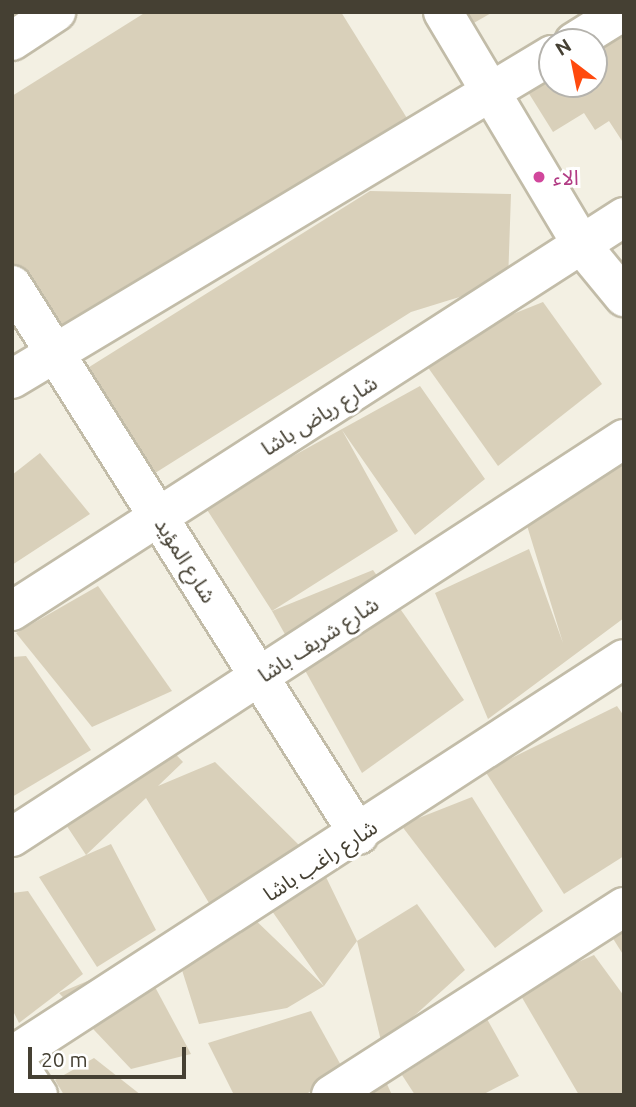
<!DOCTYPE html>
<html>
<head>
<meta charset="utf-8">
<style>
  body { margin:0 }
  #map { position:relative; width:636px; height:1107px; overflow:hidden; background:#f3f0e3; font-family:Ubuntu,"Noto Sans Arabic",sans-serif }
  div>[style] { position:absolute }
  .building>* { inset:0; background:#d9d0ba }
  .roads { filter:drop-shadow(2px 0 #c2bca8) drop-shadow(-2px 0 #c2bca8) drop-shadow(0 2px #c2bca8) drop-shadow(0 -2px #c2bca8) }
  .minor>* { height:38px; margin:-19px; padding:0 19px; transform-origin:19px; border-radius:19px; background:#fff }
  .tertiary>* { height:38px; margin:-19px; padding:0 19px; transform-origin:19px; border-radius:19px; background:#fff }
  .dots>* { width:19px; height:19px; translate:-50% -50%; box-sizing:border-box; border:4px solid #fff; border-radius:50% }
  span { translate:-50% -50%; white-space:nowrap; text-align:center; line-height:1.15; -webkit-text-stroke:6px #fff; paint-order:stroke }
  .hotel-label { font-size:21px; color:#b23c85 }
  .left { translate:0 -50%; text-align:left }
  .street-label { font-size:21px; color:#454033 }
  .frame { position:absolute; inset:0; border:14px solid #454033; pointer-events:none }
  .north { position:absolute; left:538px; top:28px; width:70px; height:70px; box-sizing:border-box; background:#fff; border:2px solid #b5b3ad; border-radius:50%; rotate:328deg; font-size:19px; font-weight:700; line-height:28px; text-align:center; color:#454033 }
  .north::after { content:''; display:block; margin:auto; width:24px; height:32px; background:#ff4a0e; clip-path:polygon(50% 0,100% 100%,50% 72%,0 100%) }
  .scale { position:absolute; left:28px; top:1047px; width:158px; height:32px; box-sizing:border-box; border:4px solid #454033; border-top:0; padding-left:9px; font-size:21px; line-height:24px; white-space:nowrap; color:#454033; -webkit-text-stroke:5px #fff; paint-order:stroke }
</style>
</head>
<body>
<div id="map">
  <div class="building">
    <i style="clip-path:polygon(146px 12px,341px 12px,410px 123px,54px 345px,12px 279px,12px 96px)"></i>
    <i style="clip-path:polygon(463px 12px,493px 12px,472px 24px)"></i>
    <i style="clip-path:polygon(624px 12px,624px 144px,609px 121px,595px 130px,584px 113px,553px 132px,518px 76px,552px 55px,552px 84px,594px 84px,594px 42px)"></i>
    <i style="clip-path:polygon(370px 191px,511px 194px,508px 282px,411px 312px,152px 475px,86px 369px)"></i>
    <i style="clip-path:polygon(543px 302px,602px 384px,498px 466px,417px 352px)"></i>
    <i style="clip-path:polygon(420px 386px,485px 479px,415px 535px,342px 430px,398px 531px,272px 611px,204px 505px)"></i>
    <i style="clip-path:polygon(40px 453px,90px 514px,12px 565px,12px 475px)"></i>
    <i style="clip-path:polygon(624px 457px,624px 618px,488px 719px,435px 593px,529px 549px,563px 643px,521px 506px)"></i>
    <i style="clip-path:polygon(373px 570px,464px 700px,362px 773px,272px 611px)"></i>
    <i style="clip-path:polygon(98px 586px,172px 691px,92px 727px,16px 633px)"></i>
    <i style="clip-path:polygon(26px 656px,91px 750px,12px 797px,12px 657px)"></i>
    <i style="clip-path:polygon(617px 706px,624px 716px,624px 856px,564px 894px,485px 771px)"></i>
    <i style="clip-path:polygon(147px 724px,183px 762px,158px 786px,215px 762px,303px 849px,209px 903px,146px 798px,86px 855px,111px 844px,156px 930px,97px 967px,39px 877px,86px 855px,45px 793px)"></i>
    <i style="clip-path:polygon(472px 797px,543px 911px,495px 948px,401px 825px)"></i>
    <i style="clip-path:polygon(326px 877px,357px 941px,324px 986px,287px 1008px,199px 1024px,170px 932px,244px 909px,324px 986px,272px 911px)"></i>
    <i style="clip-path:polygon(28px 891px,83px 974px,19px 1023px,12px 1009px,12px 893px)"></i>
    <i style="clip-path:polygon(417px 904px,465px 970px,382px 1045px,357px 941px)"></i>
    <i style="clip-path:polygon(624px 913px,624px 956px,602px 921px)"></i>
    <i style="clip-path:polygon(594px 955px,624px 996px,624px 1095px,579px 1095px,517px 989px)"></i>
    <i style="clip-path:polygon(140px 959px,191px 1054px,131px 1069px,59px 993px)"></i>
    <i style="clip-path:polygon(311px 1011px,343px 1069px,305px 1095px,234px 1095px,208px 1043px)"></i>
    <i style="clip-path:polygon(487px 1019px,519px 1076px,482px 1095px,415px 1095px,402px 1075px)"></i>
    <i style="clip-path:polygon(94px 1058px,141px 1095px,64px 1095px,55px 1080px)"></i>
    <i style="clip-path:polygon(386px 1082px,392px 1095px,367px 1095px)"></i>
  </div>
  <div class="roads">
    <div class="minor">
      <i style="left:443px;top:12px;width:274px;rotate:59.2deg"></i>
      <i style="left:583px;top:247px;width:65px;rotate:50.6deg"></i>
      <i style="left:574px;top:42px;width:57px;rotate:-32deg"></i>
      <i style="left:12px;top:285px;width:650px;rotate:57.75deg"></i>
      <i style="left:12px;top:379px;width:630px;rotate:-30.96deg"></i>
      <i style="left:12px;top:611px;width:728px;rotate:-32.77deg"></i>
      <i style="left:12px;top:837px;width:730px;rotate:-33.04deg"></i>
      <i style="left:12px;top:1056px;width:729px;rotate:-32.97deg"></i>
      <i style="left:12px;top:1056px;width:47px;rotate:56.3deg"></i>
      <i style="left:331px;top:1095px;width:348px;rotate:-32.7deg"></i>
    </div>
    <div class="tertiary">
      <i style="left:12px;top:41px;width:53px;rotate:-33.4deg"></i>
    </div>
  </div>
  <div class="dots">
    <i style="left:539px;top:177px;background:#d1479c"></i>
  </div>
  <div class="hotel-label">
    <span class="left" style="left:553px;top:177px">الاء</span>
  </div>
  <div class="street-label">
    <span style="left:319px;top:415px;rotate:-32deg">شارع رياض باشا</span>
    <span style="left:186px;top:560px;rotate:58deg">شارع المؤيد</span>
    <span style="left:318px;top:639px;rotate:-33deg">شارع شريف باشا</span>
    <span style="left:320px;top:860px;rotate:-33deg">شارع راغب باشا</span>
  </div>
  <div class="frame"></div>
  <div class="north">N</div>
  <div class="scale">20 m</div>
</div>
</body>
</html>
